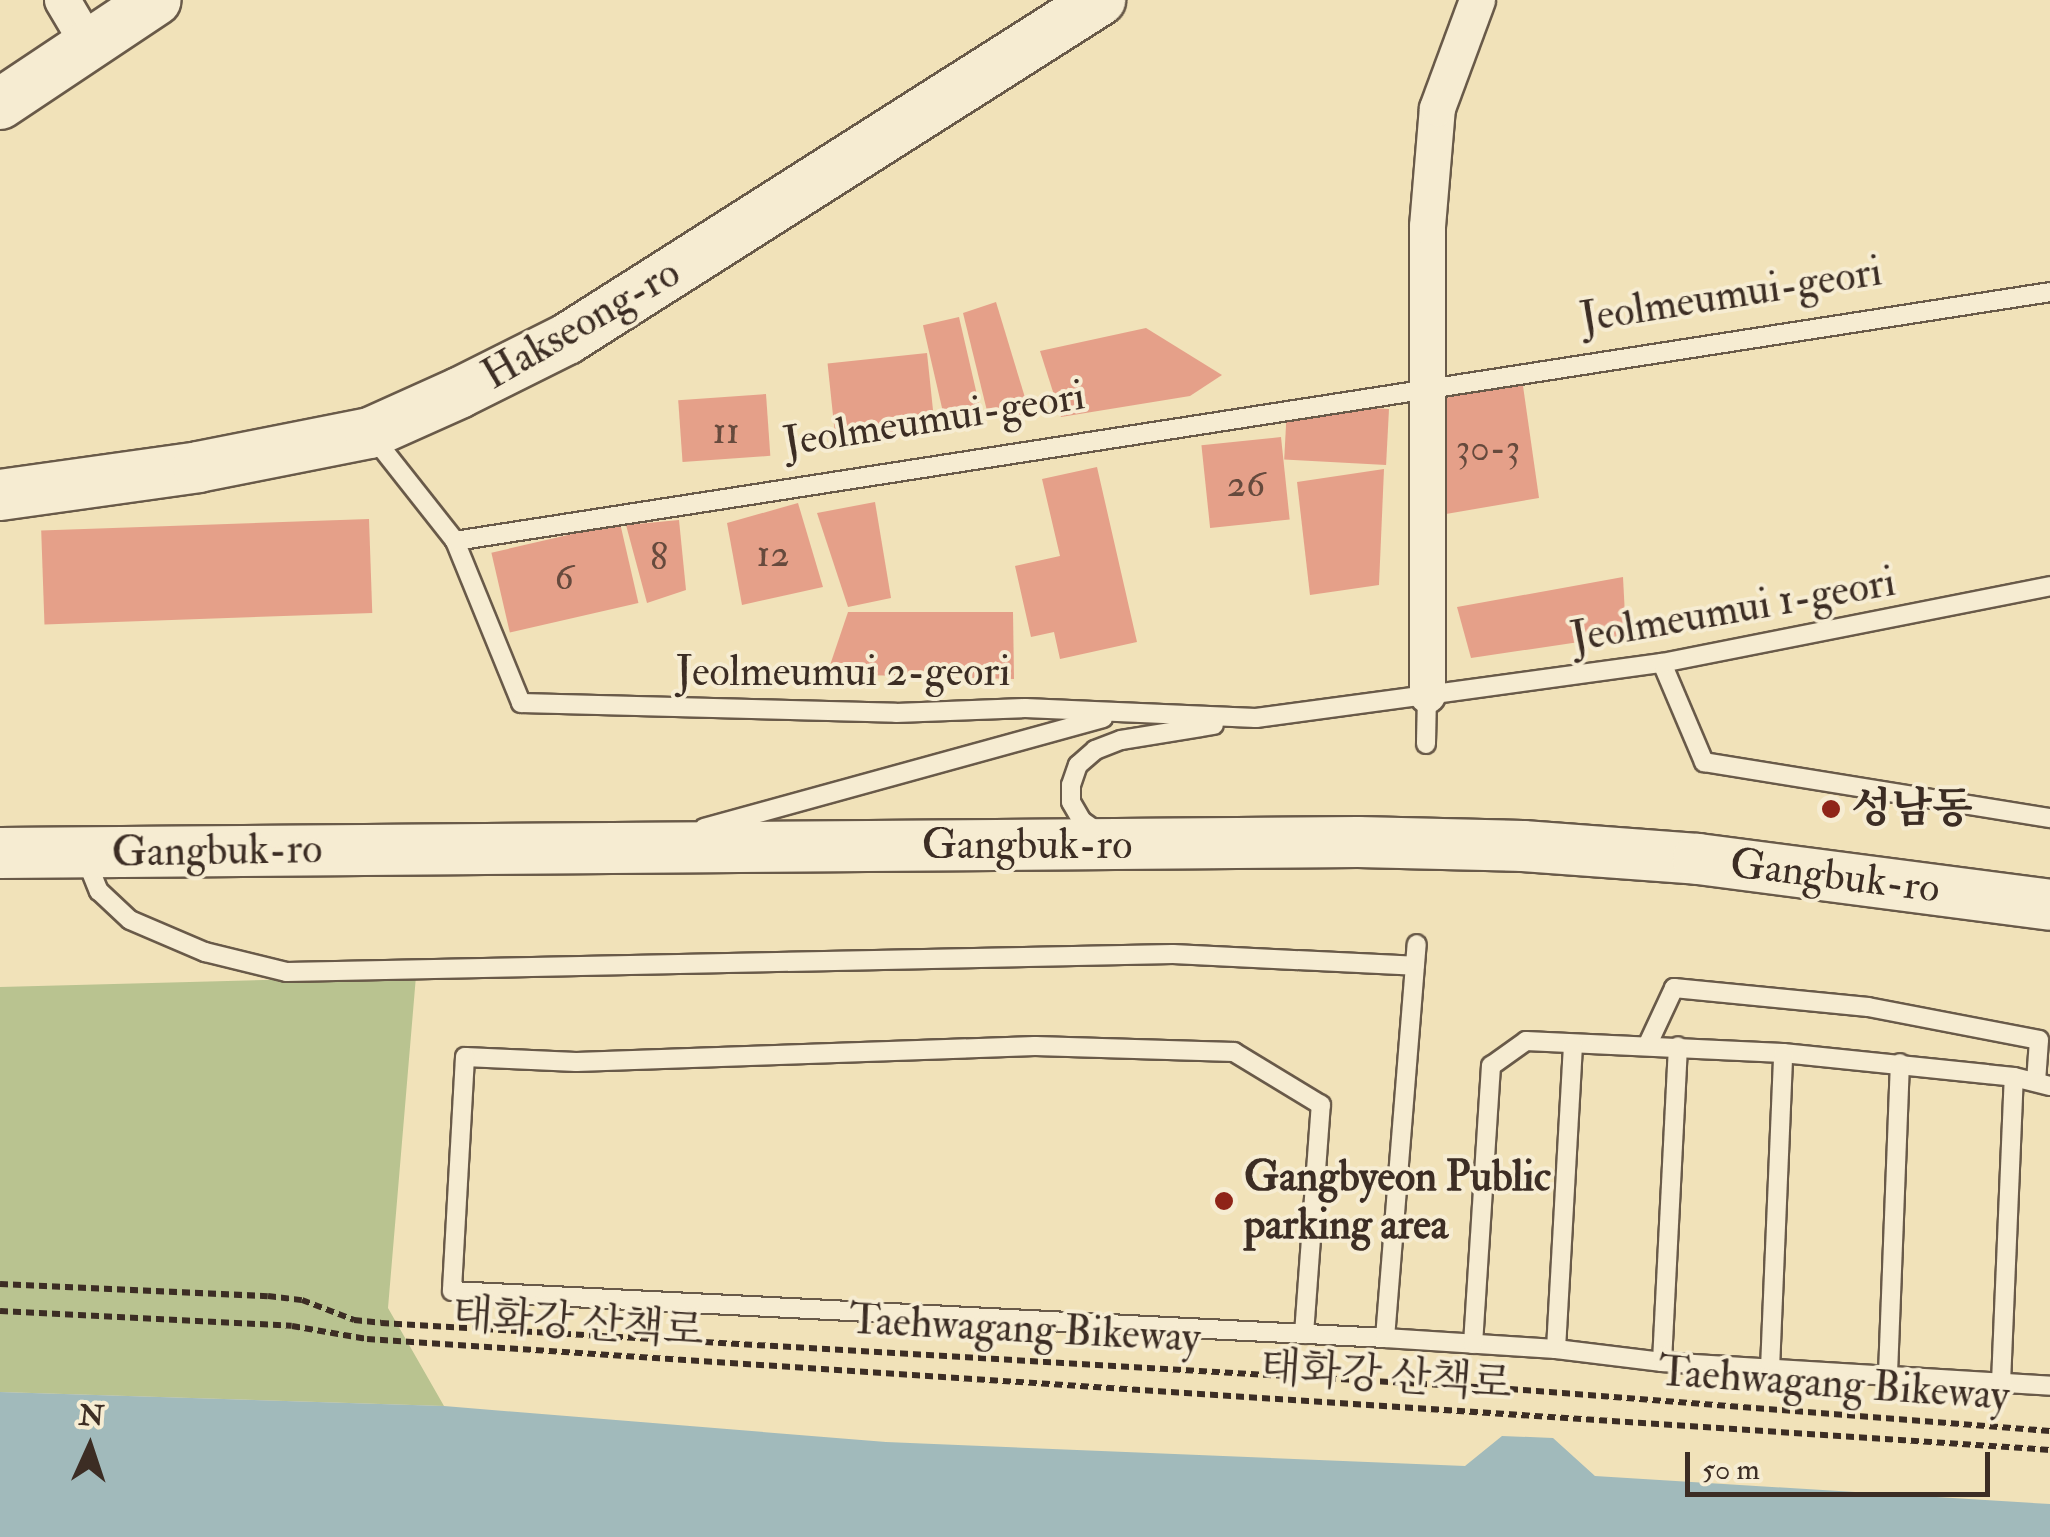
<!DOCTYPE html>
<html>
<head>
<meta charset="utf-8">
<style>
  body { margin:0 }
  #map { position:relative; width:2050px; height:1537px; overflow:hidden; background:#f1e2b9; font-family:"IM FELL Double Pica","Noto Serif KR",serif }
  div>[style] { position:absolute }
  .green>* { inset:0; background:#b9c390 }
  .water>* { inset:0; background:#a1babb }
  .building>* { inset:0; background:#e5a089; transform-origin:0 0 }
  .path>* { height:6px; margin-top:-3px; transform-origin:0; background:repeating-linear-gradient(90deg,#3c2d24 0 8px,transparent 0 13px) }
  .roads { filter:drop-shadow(2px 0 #695a49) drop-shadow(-2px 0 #695a49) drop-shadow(0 2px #695a49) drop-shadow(0 -2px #695a49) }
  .lane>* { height:18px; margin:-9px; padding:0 9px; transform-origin:9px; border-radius:9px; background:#f6ecd2 }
  .street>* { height:35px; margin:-17.5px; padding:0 17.5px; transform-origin:17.5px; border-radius:17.5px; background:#f6ecd2 }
  .secondary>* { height:50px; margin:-25px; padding:0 25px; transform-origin:25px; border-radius:25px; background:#f6ecd2 }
  .dots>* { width:28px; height:28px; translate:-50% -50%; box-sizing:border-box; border:5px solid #f6ecd2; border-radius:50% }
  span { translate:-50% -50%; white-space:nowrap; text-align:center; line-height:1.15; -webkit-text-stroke:8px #f6ecd2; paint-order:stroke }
  .number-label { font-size:38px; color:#664a3d }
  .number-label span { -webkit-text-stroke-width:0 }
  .street-label { font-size:42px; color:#3c2d24 }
  .poi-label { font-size:42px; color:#3c2d24; font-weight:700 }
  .left { translate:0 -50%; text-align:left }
  .north { position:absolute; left:40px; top:1397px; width:100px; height:100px; -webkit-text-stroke:8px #f6ecd2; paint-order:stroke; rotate:3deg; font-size:28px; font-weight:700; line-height:40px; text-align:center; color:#3c2d24 }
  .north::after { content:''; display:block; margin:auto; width:35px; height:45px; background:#3c2d24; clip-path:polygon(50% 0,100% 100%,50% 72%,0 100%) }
  .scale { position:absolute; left:1685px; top:1452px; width:305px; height:45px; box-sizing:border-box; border:5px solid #3c2d24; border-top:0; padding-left:12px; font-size:30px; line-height:35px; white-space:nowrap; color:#3c2d24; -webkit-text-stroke:8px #f6ecd2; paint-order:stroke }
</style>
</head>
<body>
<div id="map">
  <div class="green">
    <i style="clip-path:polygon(416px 976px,388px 1308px,444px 1406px,0 1392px,0 987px)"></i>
  </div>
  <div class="water">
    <i style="clip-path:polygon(0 1392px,444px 1406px,886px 1442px,1465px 1466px,1502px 1436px,1553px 1438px,1595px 1476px,2050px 1504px,2050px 1537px,0 1537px)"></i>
  </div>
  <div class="building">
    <i style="clip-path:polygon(996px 302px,1030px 414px,989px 419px,963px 313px)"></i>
    <i style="left:959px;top:317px;width:103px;height:37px;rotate:77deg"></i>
    <i style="clip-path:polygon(1146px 328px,1222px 375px,1190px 396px,1061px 417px,1040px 351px)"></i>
    <i style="left:927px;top:353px;width:75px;height:100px;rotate:84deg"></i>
    <i style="clip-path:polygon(1522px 379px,1539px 498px,1446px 514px,1442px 399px)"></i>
    <i style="left:766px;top:394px;width:62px;height:88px;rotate:86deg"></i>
    <i style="left:1389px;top:409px;width:56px;height:102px;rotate:93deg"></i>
    <i style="left:1281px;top:437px;width:83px;height:80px;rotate:84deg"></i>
    <i style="clip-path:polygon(1097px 467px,1137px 642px,1060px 659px,1054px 632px,1031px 637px,1015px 566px,1060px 556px,1042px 479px)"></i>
    <i style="clip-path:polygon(1384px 469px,1379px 585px,1310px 595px,1297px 482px)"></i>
    <i style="clip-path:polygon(875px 502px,891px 598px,848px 607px,817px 513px)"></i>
    <i style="clip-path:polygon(798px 503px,823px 587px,742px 605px,727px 523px)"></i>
    <i style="left:369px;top:519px;width:94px;height:328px;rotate:88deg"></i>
    <i style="clip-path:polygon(679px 520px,686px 590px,647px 603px,626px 525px)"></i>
    <i style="left:620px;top:523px;width:82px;height:132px;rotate:77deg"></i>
    <i style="clip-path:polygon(1623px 577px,1626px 635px,1471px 658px,1457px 607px)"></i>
    <i style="clip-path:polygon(848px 612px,1013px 612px,1014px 679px,827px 674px)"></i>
  </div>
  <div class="path">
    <i style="left:0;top:1284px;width:268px;rotate:2.6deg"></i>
    <i style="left:268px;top:1296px;width:34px;rotate:7deg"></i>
    <i style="left:302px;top:1300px;width:56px;rotate:21deg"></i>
    <i style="left:354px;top:1320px;width:27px;rotate:6deg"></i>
    <i style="left:381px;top:1323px;width:1131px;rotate:3.35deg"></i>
    <i style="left:1510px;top:1389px;width:542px;rotate:4.45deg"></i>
    <i style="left:0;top:1311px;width:292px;rotate:2.9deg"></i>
    <i style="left:292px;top:1326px;width:76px;rotate:9.8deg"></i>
    <i style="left:367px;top:1339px;width:1687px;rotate:3.77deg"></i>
  </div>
  <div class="roads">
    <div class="lane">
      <i style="left:373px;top:437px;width:132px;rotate:51.7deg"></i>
      <i style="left:455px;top:541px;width:175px;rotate:67.8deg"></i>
      <i style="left:521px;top:703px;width:375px;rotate:1.5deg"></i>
      <i style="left:896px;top:713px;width:129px;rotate:-2.2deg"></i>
      <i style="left:1025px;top:708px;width:231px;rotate:2.5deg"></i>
      <i style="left:1256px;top:718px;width:173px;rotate:-7.7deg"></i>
      <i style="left:1427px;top:695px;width:49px;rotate:91.2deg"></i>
      <i style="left:455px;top:541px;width:1614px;rotate:-8.87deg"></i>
      <i style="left:1662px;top:663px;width:108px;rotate:67deg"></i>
      <i style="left:1704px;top:762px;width:351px;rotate:9.2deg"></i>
      <i style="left:1427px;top:695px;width:237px;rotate:-7.8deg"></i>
      <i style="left:1662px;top:663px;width:396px;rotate:-11.2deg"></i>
      <i style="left:704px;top:828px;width:414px;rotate:-15.4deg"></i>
      <i style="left:1098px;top:832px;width:19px;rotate:-145deg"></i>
      <i style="left:1082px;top:821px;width:22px;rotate:-120deg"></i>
      <i style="left:1071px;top:802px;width:17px;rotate:-90deg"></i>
      <i style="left:1071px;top:785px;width:21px;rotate:-71deg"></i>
      <i style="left:1078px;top:765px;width:23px;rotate:-41deg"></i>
      <i style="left:1095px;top:750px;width:28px;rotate:-21deg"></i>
      <i style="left:1121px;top:740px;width:94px;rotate:-9.2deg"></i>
      <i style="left:85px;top:857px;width:37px;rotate:68deg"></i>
      <i style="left:99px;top:891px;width:42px;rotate:43.1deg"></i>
      <i style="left:130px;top:920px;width:82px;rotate:23.1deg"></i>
      <i style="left:205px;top:952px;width:84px;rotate:13.7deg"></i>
      <i style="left:287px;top:972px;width:886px;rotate:-1.16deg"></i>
      <i style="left:1173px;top:954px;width:242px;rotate:2.8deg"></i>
      <i style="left:1647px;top:1046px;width:64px;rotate:-65deg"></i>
      <i style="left:1674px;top:988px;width:195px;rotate:5.6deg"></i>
      <i style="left:1868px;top:1007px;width:174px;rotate:10.9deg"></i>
      <i style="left:2039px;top:1040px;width:42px;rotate:94.1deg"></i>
      <i style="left:1304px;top:1334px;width:230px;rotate:-85.8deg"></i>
      <i style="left:1321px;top:1105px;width:102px;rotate:-148.7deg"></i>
      <i style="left:1234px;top:1052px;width:199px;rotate:-178.3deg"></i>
      <i style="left:1035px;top:1046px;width:459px;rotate:178deg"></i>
      <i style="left:576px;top:1062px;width:111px;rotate:-177.4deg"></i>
      <i style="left:465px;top:1057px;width:234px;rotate:93.2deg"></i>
      <i style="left:452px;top:1291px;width:934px;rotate:2.88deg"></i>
      <i style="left:1385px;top:1338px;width:171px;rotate:3.7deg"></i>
      <i style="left:1556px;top:1349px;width:107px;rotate:7deg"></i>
      <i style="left:1662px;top:1362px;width:389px;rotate:3.5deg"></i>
      <i style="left:1385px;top:1338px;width:395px;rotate:-85.4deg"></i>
      <i style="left:1473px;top:1344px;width:279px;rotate:-86.3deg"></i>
      <i style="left:1491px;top:1066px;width:43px;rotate:-35.5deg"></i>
      <i style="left:1526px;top:1041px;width:257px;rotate:2.7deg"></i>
      <i style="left:1783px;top:1053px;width:232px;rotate:5.9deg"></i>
      <i style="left:2014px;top:1077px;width:37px;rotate:14deg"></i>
      <i style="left:1556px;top:1349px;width:305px;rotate:-86.8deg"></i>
      <i style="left:1662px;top:1362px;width:316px;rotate:-87.1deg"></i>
      <i style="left:1770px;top:1369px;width:316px;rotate:-87.6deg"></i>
      <i style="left:1888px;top:1374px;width:311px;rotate:-87.8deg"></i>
      <i style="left:2001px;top:1383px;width:306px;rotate:-87.6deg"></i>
    </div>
    <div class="street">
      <i style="left:62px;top:0;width:51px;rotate:59.4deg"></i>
      <i style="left:1427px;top:695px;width:469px;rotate:-90deg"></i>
      <i style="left:1427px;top:226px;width:118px;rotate:-85.2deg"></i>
      <i style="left:1437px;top:108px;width:115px;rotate:-69.7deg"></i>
    </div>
    <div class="secondary">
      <i style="left:0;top:104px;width:187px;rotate:-33.7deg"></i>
      <i style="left:0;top:495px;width:200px;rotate:-8deg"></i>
      <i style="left:198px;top:467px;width:175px;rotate:-11.2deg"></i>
      <i style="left:370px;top:433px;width:98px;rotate:-24.2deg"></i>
      <i style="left:459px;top:393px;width:121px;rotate:-26.6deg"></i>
      <i style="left:567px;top:339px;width:632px;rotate:-32.46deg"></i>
      <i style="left:0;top:853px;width:1358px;rotate:-0.46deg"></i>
      <i style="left:1358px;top:842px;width:165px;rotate:1.4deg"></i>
      <i style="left:1523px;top:846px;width:175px;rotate:4.2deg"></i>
      <i style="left:1698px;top:859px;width:355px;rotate:7.4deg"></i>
    </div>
  </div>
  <div class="dots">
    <i style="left:1831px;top:809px;background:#8f2418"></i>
    <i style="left:1224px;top:1201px;background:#8f2418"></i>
  </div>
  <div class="number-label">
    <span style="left:726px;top:432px">11</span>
    <span style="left:1488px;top:449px">30-3</span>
    <span style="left:1246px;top:485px">26</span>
    <span style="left:773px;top:555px">12</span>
    <span style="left:659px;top:558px">8</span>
    <span style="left:564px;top:578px">6</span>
  </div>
  <div class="street-label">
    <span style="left:1731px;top:295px;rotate:-9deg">Jeolmeumui-geori</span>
    <span style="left:581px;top:324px;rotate:-30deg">Hakseong-ro</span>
    <span style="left:934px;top:419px;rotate:-9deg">Jeolmeumui-geori</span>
    <span style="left:1733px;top:610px;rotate:-10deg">Jeolmeumui 1-geori</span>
    <span style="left:843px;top:672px">Jeolmeumui 2-geori</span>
    <span style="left:1027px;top:845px">Gangbuk-ro</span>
    <span style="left:217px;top:851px;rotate:-1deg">Gangbuk-ro</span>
    <span style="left:1835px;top:876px;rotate:7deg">Gangbuk-ro</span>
    <span style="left:578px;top:1323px;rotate:4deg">태화강 산책로</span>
    <span style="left:1025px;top:1329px;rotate:3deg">Taehwagang Bikeway</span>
    <span style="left:1386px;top:1376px;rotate:4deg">태화강 산책로</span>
    <span style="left:1834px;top:1384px;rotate:4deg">Taehwagang Bikeway</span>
  </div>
  <div class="poi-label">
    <span class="left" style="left:1851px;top:809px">성남동</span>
    <span class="left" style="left:1244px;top:1201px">Gangbyeon Public<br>parking area</span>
  </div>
  <div class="north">N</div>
  <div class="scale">50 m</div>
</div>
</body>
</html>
